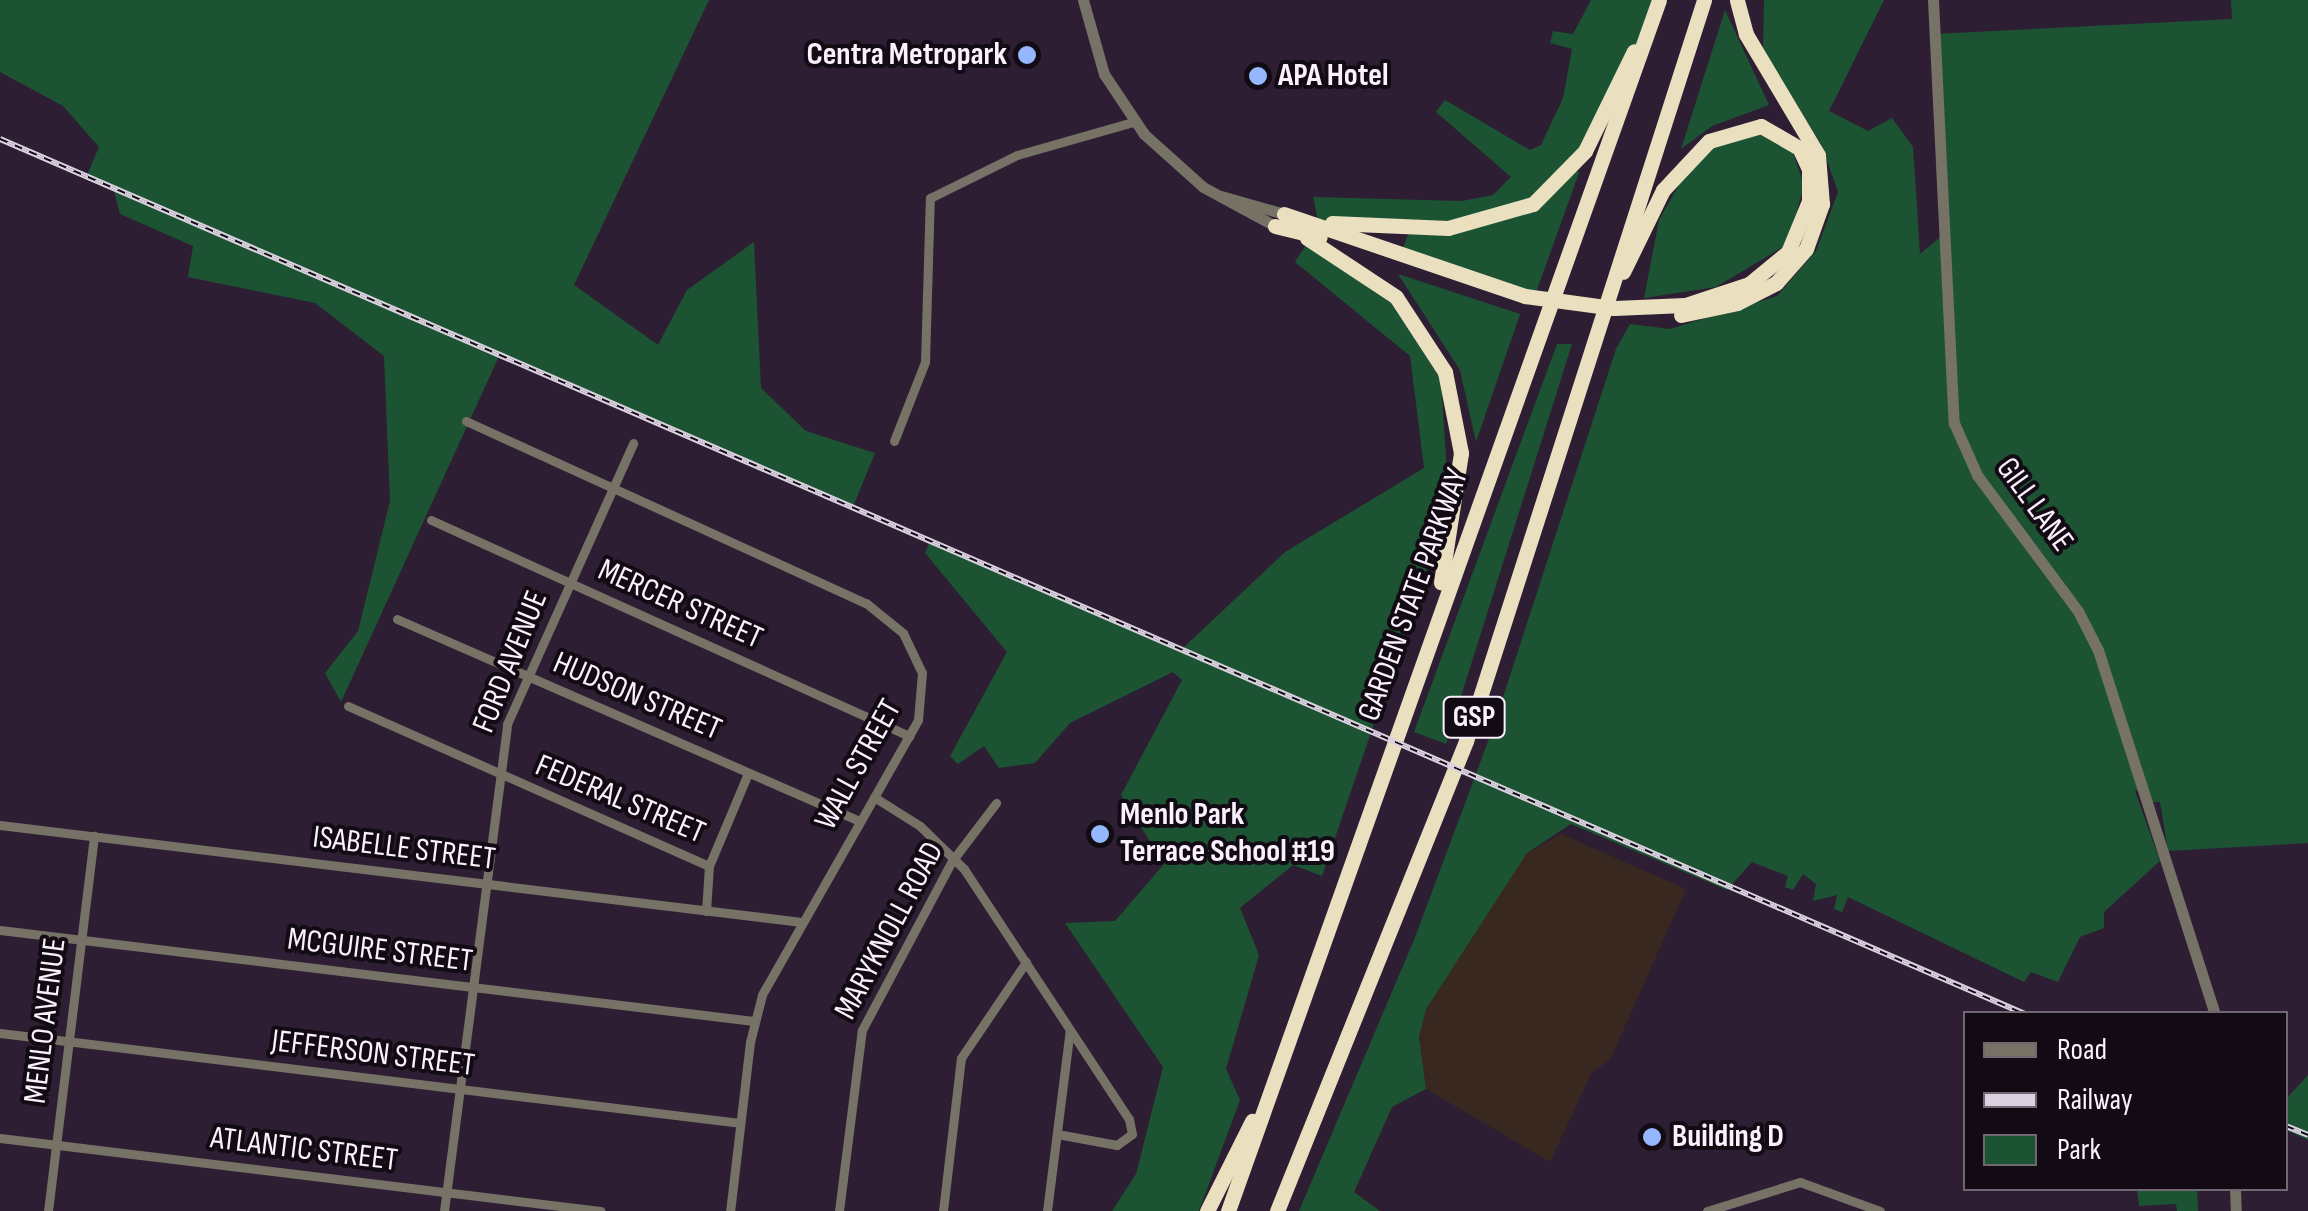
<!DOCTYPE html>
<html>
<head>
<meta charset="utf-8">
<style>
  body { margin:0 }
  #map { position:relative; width:2308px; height:1211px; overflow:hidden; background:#2d1e33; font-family:"Sofia Sans Condensed",sans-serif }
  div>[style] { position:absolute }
  .industrial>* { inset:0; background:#39281f }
  .green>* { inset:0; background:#1c5433 }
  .minor>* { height:9px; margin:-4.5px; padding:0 4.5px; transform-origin:4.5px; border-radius:4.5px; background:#767265 }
  .tertiary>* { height:11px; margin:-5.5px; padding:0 5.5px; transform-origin:5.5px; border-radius:5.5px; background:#767265 }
  .motorway>* { height:15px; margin:-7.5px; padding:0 7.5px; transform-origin:7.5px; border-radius:7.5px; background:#eadfbf }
  .rail>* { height:6px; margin-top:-3px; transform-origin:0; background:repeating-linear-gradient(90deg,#120b14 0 8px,#dcd1e0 0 16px); box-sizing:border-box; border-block:2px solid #dcd1e0 }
  .dots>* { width:28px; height:28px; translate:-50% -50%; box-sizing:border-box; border:5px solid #120b14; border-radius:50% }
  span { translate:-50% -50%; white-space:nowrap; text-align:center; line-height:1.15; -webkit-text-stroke:8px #120b14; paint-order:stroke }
  .shield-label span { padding:2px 8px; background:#120b14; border:2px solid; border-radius:8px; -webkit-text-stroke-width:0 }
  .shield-label { font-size:30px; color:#faf0fe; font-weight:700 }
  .poi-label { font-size:32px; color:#faf0fe; font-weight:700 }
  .right { translate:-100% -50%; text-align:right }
  .left { translate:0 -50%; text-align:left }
  .street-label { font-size:32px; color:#faf0fe }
  .legend { position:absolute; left:1963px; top:1011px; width:325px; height:180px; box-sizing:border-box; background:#120b14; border:2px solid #6f6772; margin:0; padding:12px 18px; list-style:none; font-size:30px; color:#faf0fe }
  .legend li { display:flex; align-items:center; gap:20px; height:50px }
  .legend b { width:50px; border:2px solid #6f6772 }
</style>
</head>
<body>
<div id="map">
  <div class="industrial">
    <i style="clip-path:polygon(1561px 834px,1686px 889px,1610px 1060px,1592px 1072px,1550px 1162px,1426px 1089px,1419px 1037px,1426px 1009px,1494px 896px,1527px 853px)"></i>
  </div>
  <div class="green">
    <i style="clip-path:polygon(0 0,709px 0,574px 285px,658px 345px,687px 290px,754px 242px,761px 388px,806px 431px,875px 453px,853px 507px,500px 354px,341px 702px,325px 673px,358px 631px,390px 501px,384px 356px,315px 303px,188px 277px,193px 246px,120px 214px,113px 187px,87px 175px,99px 147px,63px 106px,0 72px)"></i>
    <i style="clip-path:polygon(1591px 0,1659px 0,1574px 166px,1579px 173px,1534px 298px,1401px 255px,1409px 231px,1318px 221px,1313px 197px,1462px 201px,1493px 195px,1511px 177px,1436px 112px,1445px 100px,1530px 150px,1541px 145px,1563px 98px,1572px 49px,1550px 43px,1553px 31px,1573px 34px)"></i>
    <i style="clip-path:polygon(1764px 0,1884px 0,1829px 111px,1868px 131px,1892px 118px,1913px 147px,1920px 254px,1945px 233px,1935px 34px,2232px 19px,2231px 0,2308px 0,2308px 843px,2168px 851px,2160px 802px,2147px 802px,2141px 789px,2135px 791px,2160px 861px,2104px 912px,2104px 928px,2080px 937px,2058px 982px,2031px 972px,2024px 982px,1848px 897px,1842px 912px,1834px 909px,1837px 895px,1813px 901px,1816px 884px,1803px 874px,1793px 890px,1785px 887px,1788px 876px,1752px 862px,1727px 890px,1571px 824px,1527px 853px,1426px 1009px,1419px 1037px,1426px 1089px,1392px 1107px,1354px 1192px,1380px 1211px,1299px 1211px,1414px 940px,1493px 728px,1616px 349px,1630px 324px,1670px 329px,1777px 296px,1816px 251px,1838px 192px,1821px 144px,1763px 53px)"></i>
    <i style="clip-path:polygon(1725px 10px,1769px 105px,1712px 126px,1681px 149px)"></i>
    <i style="clip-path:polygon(1767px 131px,1791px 147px,1804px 185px,1788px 244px,1716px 287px,1644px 298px,1659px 220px,1689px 167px,1719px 140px)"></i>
    <i style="clip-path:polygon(1306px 245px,1391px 303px,1441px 379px,1449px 504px,1322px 876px,1293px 865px,1240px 908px,1259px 955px,1226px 1069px,1240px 1100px,1199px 1211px,1112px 1211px,1136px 1174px,1163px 1067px,1065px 923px,1115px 921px,1164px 864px,1121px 795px,1182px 680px,1173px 672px,1070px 723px,1035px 763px,999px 768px,984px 746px,958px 764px,950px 756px,1007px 652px,925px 553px,930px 541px,1182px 649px,1285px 552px,1424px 468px,1410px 356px,1295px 262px)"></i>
    <i style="clip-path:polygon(1398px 274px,1520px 314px,1476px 442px,1460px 370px)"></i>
    <i style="clip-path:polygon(1557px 344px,1572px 344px,1446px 744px,1414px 732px)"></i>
    <i style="clip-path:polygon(2308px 1075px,2308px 1140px,2286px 1130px,2286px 1099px)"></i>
    <i style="clip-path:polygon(2137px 1189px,2197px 1189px,2198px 1211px,2177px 1211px,2176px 1204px,2139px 1206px)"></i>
  </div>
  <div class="minor">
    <i style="left:466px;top:421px;width:439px;rotate:24.5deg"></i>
    <i style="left:866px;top:603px;width:48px;rotate:39deg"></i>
    <i style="left:903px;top:633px;width:44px;rotate:64.6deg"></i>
    <i style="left:922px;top:673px;width:47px;rotate:94.9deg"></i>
    <i style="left:918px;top:720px;width:316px;rotate:119.6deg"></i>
    <i style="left:762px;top:995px;width:49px;rotate:104.3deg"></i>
    <i style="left:750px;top:1042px;width:170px;rotate:96.7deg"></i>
    <i style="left:894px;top:441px;width:85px;rotate:-68.6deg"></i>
    <i style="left:925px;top:362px;width:164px;rotate:-88.3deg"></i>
    <i style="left:930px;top:198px;width:97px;rotate:-26.3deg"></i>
    <i style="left:1017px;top:155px;width:121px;rotate:-15.9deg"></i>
    <i style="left:431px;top:520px;width:525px;rotate:24.32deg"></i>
    <i style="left:397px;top:619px;width:502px;rotate:23.6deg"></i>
    <i style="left:348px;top:706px;width:395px;rotate:23.9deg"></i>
    <i style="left:874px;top:797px;width:54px;rotate:32.2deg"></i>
    <i style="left:920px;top:826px;width:62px;rotate:44.3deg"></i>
    <i style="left:964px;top:869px;width:300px;rotate:56.6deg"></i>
    <i style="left:1129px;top:1119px;width:15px;rotate:79deg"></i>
    <i style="left:1132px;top:1134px;width:19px;rotate:144deg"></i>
    <i style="left:1117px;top:1145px;width:61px;rotate:-169.6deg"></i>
    <i style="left:0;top:825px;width:807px;rotate:6.9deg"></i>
    <i style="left:706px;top:911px;width:45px;rotate:-86.2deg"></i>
    <i style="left:709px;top:866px;width:101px;rotate:-67.2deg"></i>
    <i style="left:0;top:930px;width:759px;rotate:6.88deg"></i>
    <i style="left:0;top:1033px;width:745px;rotate:6.93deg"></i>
    <i style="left:0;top:1138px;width:605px;rotate:6.93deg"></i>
    <i style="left:48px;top:1211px;width:378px;rotate:-83deg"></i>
    <i style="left:444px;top:1211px;width:491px;rotate:-82.6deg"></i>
    <i style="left:507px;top:724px;width:308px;rotate:-65.8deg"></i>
    <i style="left:839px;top:1211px;width:182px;rotate:-82.8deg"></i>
    <i style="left:862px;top:1030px;width:191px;rotate:-62deg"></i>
    <i style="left:952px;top:861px;width:73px;rotate:-52.8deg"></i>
    <i style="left:943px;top:1211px;width:154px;rotate:-83.3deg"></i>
    <i style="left:961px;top:1058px;width:116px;rotate:-55.9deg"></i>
    <i style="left:1047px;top:1211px;width:182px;rotate:-82.8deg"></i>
    <i style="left:1707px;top:1211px;width:97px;rotate:-17.3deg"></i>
    <i style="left:1800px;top:1182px;width:85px;rotate:19.9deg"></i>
  </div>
  <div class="tertiary">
    <i style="left:1083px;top:0;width:77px;rotate:74.2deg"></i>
    <i style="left:1104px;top:74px;width:72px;rotate:56.3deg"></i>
    <i style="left:1144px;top:134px;width:79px;rotate:41.9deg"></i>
    <i style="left:1203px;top:187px;width:82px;rotate:28.4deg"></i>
    <i style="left:1933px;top:0;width:424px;rotate:87.2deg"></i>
    <i style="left:1954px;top:423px;width:57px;rotate:66.1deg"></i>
    <i style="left:1977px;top:475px;width:169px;rotate:53.4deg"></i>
    <i style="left:2078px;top:611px;width:44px;rotate:62.9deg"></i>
    <i style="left:2098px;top:650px;width:382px;rotate:72.2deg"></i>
    <i style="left:1221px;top:196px;width:66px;rotate:15.9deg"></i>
    <i style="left:2235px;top:1188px;width:23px;rotate:88deg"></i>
  </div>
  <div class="motorway">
    <i style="left:1284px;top:214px;width:255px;rotate:18.8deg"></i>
    <i style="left:1525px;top:296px;width:90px;rotate:7.7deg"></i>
    <i style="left:1614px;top:308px;width:71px;rotate:-2.4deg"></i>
    <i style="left:1685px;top:305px;width:67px;rotate:-18.2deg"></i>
    <i style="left:1749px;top:284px;width:50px;rotate:-39.4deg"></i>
    <i style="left:1788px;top:252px;width:55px;rotate:-67.6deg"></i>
    <i style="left:1809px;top:201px;width:32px;rotate:-90deg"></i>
    <i style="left:1809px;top:169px;width:23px;rotate:-115deg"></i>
    <i style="left:1799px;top:148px;width:44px;rotate:-149.9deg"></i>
    <i style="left:1761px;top:126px;width:54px;rotate:163.9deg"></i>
    <i style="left:1709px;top:141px;width:67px;rotate:133.2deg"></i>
    <i style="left:1663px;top:190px;width:91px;rotate:116deg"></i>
    <i style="left:1332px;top:223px;width:116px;rotate:2.5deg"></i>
    <i style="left:1448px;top:228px;width:88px;rotate:-15.8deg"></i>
    <i style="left:1533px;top:204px;width:74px;rotate:-45.5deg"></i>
    <i style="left:1585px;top:151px;width:111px;rotate:-63.9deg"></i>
    <i style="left:1275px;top:226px;width:46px;rotate:13.7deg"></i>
    <i style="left:1307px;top:238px;width:107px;rotate:33.5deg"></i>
    <i style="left:1396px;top:297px;width:90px;rotate:56.8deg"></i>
    <i style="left:1445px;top:372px;width:83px;rotate:78.8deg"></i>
    <i style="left:1461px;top:453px;width:131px;rotate:98.8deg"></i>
    <i style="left:1681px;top:315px;width:57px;rotate:-12.1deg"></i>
    <i style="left:1737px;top:303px;width:44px;rotate:-27.1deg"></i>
    <i style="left:1776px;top:283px;width:45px;rotate:-48.6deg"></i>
    <i style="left:1806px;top:249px;width:48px;rotate:-70.4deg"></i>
    <i style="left:1822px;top:204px;width:49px;rotate:-94.7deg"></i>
    <i style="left:1818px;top:155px;width:141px;rotate:-120.8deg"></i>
    <i style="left:1746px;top:34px;width:35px;rotate:-105deg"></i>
    <i style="left:1207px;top:1211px;width:101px;rotate:-63.4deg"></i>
    <i style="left:1228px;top:1211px;width:1285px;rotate:-70.41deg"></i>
    <i style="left:1277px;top:1211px;width:507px;rotate:-68.09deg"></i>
    <i style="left:1466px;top:741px;width:778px;rotate:-72.19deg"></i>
  </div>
  <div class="rail">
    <i style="left:0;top:139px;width:2206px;rotate:23.37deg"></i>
    <i style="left:2286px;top:1126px;width:24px;rotate:22deg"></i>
  </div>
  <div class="dots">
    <i style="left:1027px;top:55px;background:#95b7fd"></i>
    <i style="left:1258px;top:76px;background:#95b7fd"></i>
    <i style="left:1100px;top:834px;background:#95b7fd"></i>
    <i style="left:1652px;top:1137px;background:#95b7fd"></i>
  </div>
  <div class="shield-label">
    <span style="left:1474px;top:717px">GSP</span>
  </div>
  <div class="poi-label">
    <span class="right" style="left:1007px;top:55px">Centra Metropark</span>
    <span class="left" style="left:1278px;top:76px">APA Hotel</span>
    <span class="left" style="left:1120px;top:834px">Menlo Park<br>Terrace School #19</span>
    <span class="left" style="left:1672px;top:1137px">Building D</span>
  </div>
  <div class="street-label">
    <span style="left:2034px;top:505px;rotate:54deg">GILL LANE</span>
    <span style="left:1414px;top:595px;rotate:-70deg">GARDEN STATE PARKWAY</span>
    <span style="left:680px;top:605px;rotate:24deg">MERCER STREET</span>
    <span style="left:511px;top:662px;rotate:-68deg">FORD AVENUE</span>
    <span style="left:637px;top:697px;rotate:23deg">HUDSON STREET</span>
    <span style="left:859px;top:765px;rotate:-61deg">WALL STREET</span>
    <span style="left:620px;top:800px;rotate:23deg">FEDERAL STREET</span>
    <span style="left:404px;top:849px;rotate:7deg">ISABELLE STREET</span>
    <span style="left:890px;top:931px;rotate:-62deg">MARYKNOLL ROAD</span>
    <span style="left:380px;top:951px;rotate:7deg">MCGUIRE STREET</span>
    <span style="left:46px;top:1021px;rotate:-83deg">MENLO AVENUE</span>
    <span style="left:373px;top:1054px;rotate:7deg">JEFFERSON STREET</span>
    <span style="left:304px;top:1150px;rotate:7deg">ATLANTIC STREET</span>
  </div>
  <ul class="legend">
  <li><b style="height:12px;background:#767265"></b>Road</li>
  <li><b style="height:12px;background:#dcd1e0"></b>Railway</li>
  <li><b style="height:28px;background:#1c5433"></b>Park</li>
  </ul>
</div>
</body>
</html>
